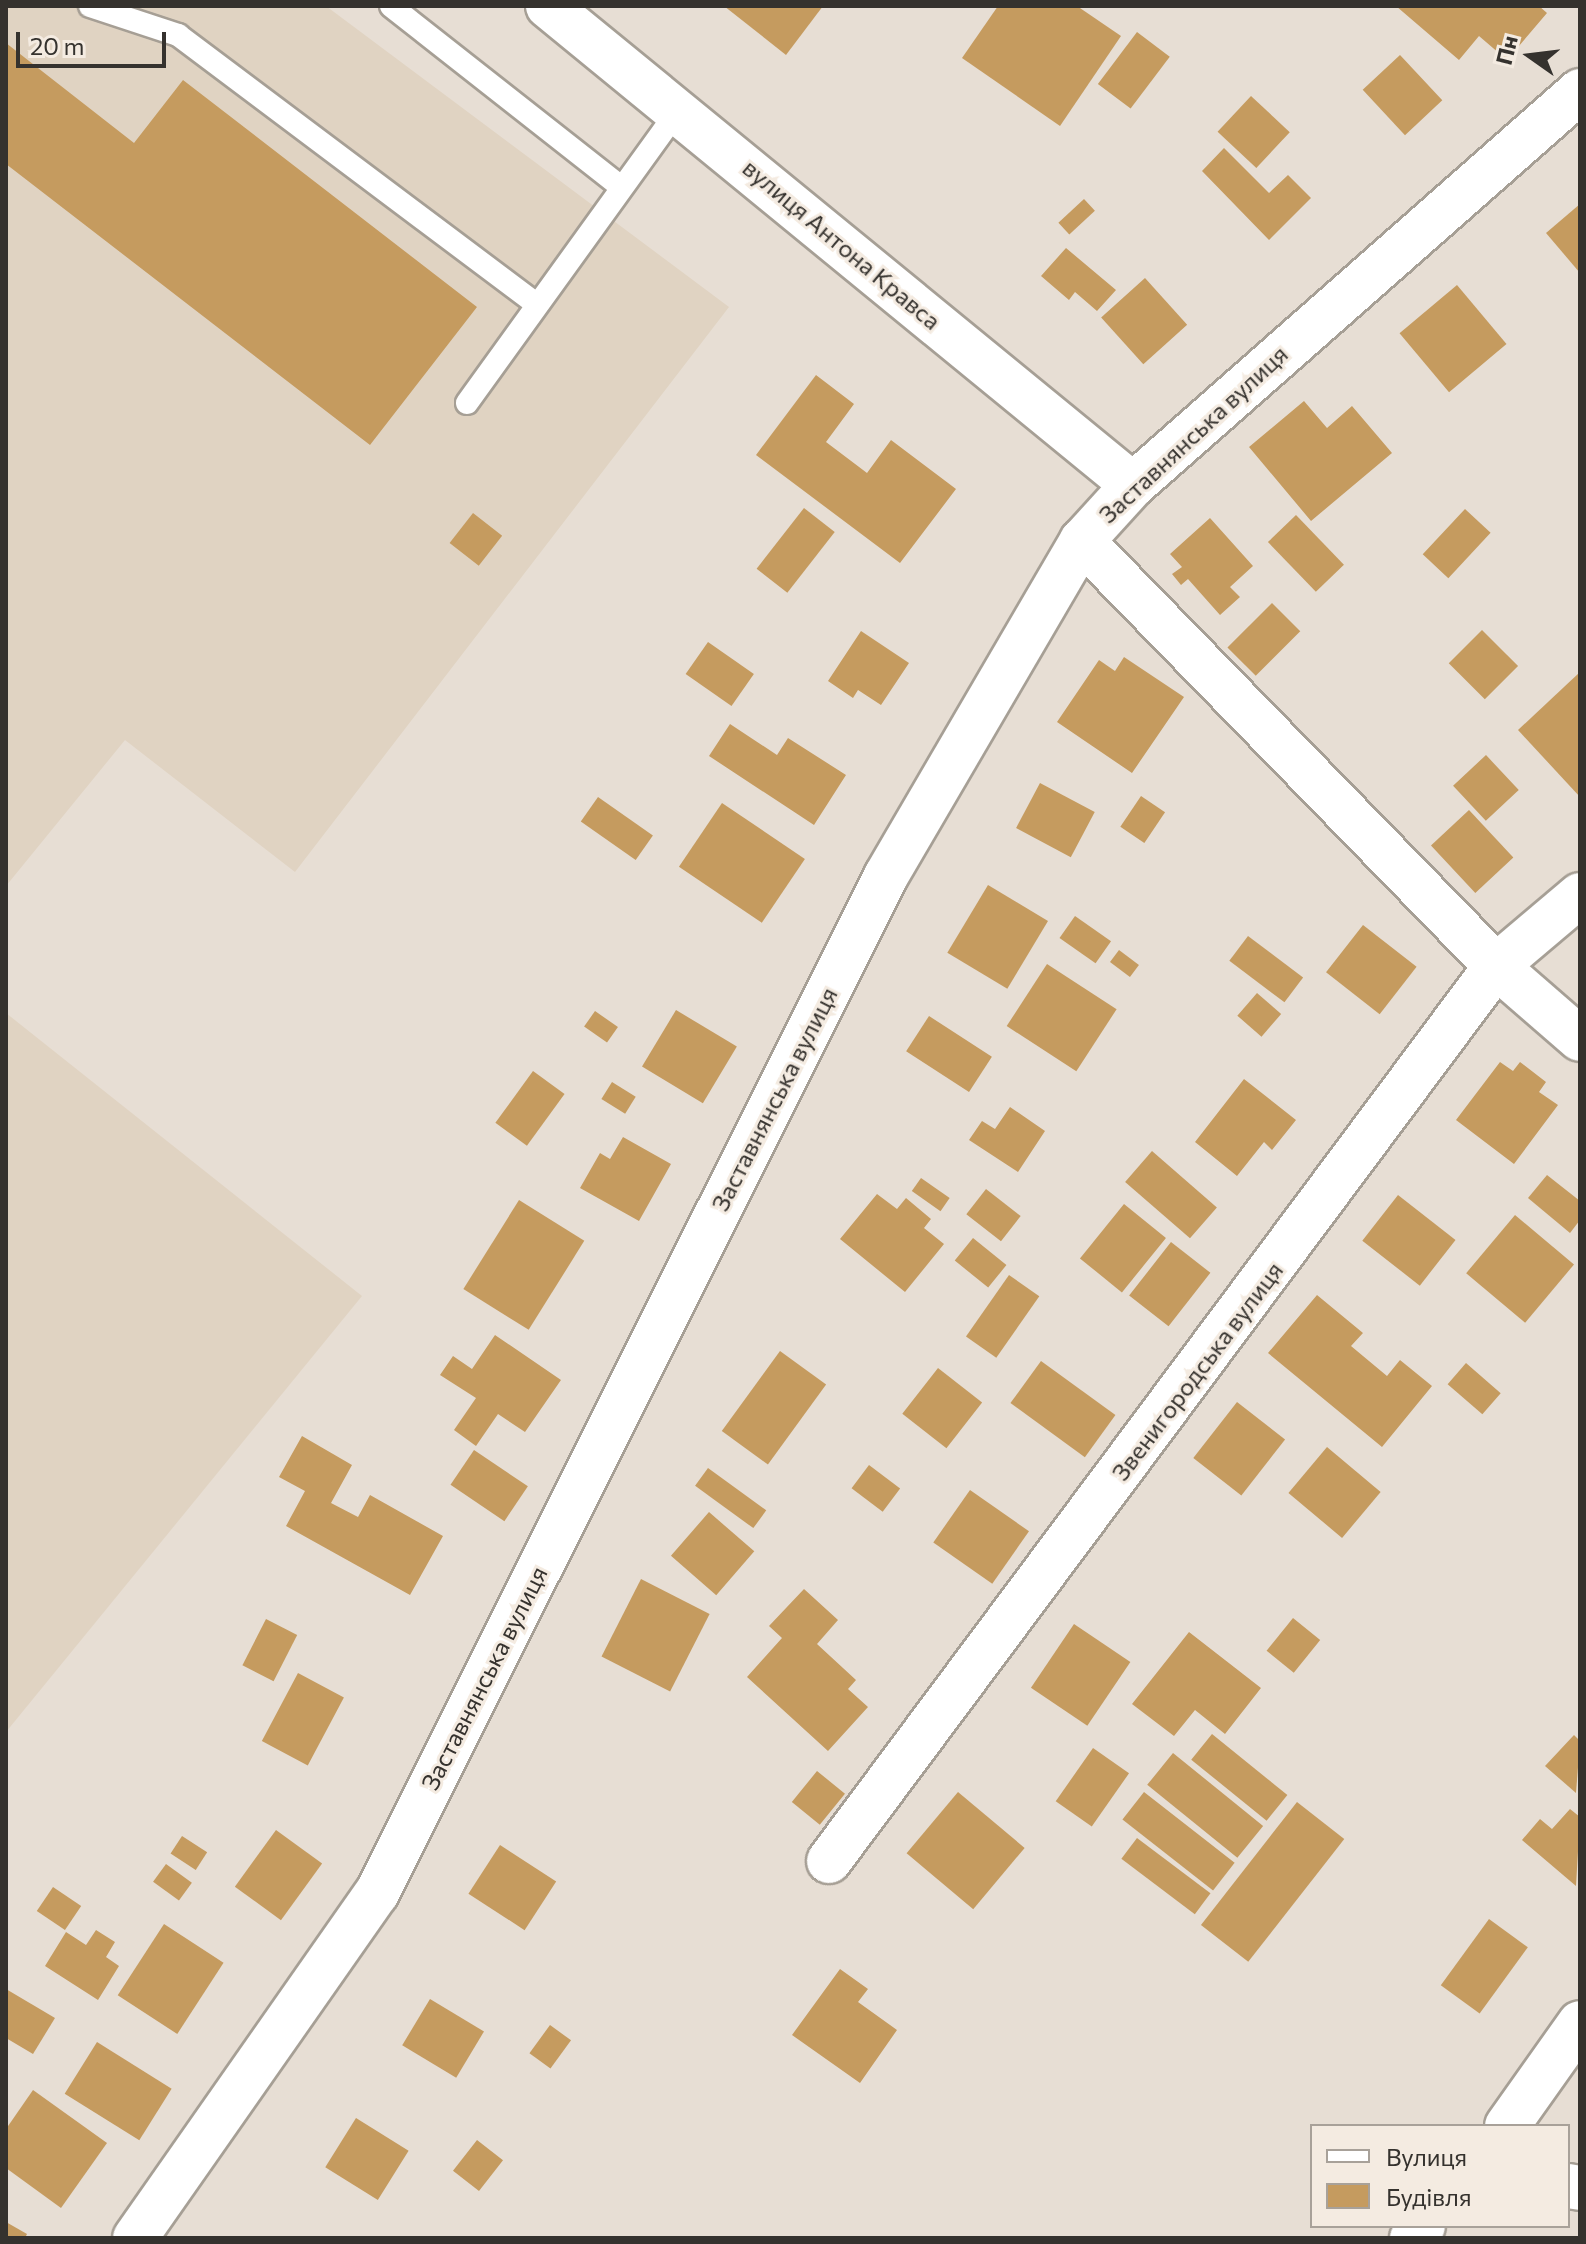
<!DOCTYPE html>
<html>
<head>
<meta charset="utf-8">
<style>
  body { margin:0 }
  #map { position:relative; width:1586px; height:2244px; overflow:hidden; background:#e7ded4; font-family:Commissioner,sans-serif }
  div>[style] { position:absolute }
  .built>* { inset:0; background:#e0d3c2 }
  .building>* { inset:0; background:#c59b5f; transform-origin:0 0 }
  .roads { filter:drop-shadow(2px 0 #a69f95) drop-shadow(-2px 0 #a69f95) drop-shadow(0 2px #a69f95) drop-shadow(0 -2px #a69f95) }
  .service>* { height:22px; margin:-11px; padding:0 11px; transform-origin:11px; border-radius:11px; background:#fff }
  .minor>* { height:44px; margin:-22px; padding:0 22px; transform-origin:22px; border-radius:22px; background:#fff }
  .tertiary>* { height:44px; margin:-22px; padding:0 22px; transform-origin:22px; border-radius:22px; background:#fff }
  span { translate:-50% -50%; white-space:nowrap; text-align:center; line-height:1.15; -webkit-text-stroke:6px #f4ebe1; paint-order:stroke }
  .street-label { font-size:24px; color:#35322e }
  .frame { position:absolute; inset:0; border:8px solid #35322e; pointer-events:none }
  .legend { position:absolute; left:1310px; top:2124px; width:260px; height:104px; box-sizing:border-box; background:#f4ebe1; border:2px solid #a8a199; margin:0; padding:10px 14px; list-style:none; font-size:24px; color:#35322e }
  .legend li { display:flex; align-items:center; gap:16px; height:40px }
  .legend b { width:40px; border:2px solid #a8a199 }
  .north { position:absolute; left:1490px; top:16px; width:80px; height:80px; -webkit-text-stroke:6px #f4ebe1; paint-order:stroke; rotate:284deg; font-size:22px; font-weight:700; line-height:32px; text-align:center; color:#35322e }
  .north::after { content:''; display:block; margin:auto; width:28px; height:36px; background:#35322e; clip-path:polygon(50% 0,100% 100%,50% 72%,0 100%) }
  .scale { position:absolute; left:16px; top:32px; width:150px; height:36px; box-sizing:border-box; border:4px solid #35322e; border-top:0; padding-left:10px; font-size:24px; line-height:28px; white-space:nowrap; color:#35322e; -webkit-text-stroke:6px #f4ebe1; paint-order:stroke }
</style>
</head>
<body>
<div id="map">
  <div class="built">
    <i style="clip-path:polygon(6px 6px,326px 6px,729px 307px,295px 872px,125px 740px,6px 886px)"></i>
    <i style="clip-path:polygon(6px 1013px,362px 1296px,6px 1732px)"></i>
  </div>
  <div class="building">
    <i style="clip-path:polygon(724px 6px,823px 6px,786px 55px)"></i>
    <i style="clip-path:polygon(998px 6px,1077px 6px,1121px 36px,1060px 126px,962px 58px)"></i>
    <i style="clip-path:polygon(1396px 6px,1539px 6px,1547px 13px,1507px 60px,1479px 36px,1459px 60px)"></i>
    <i style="left:1137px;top:32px;width:41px;height:65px;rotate:37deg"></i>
    <i style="clip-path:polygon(6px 43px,134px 143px,183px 80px,477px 307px,370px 445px,6px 164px)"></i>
    <i style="left:1400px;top:55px;width:62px;height:51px;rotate:47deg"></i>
    <i style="left:1251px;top:96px;width:53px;height:49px;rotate:43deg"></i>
    <i style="clip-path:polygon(1224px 148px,1269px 193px,1288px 175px,1311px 198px,1269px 240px,1202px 171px)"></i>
    <i style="left:1084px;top:199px;width:16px;height:35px;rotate:47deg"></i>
    <i style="clip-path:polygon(1580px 204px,1580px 273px,1546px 233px)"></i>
    <i style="clip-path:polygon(1066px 248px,1116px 290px,1097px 311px,1075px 292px,1069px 300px,1041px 276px)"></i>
    <i style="left:1145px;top:278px;width:63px;height:59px;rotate:48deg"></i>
    <i style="left:1457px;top:285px;width:77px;height:75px;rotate:50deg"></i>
    <i style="clip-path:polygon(816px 375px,854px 404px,826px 442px,867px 473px,891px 440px,956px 489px,900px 563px,756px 455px)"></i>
    <i style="clip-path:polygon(1304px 401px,1327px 428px,1352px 406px,1392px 453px,1311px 521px,1249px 447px)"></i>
    <i style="left:804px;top:508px;width:39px;height:77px;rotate:38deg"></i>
    <i style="left:1465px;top:509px;width:35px;height:62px;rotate:43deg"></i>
    <i style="left:473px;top:513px;width:37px;height:38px;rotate:38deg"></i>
    <i style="left:1296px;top:515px;width:69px;height:39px;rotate:46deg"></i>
    <i style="clip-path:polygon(1210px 518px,1253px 566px,1230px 587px,1240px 597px,1220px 615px,1188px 579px,1181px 585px,1172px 574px,1182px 567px,1170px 554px)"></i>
    <i style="left:1272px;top:603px;width:40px;height:63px;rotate:45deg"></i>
    <i style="left:1482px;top:630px;width:51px;height:47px;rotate:45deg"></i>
    <i style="clip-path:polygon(861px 631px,909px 663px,881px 705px,858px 690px,853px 698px,828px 681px)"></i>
    <i style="left:708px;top:642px;width:56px;height:39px;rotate:35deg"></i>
    <i style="clip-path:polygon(1124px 657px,1184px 697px,1132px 773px,1057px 722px,1099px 660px,1115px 671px)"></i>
    <i style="clip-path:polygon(1580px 672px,1580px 797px,1518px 730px)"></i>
    <i style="clip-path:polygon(730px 724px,777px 755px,788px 738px,846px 775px,814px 825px,709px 756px)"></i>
    <i style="left:1486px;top:755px;width:48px;height:45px;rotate:47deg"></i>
    <i style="left:1040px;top:783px;width:62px;height:51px;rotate:28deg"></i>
    <i style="left:1141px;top:796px;width:29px;height:37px;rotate:34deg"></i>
    <i style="left:598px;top:797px;width:67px;height:30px;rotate:35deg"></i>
    <i style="left:722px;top:803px;width:100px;height:77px;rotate:34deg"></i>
    <i style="left:1469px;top:810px;width:65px;height:52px;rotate:47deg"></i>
    <i style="left:988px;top:885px;width:70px;height:79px;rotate:31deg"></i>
    <i style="left:1075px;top:916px;width:44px;height:27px;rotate:35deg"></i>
    <i style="left:1363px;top:925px;width:68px;height:60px;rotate:38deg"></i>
    <i style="left:1248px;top:936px;width:69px;height:31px;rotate:37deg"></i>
    <i style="left:1119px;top:950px;width:25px;height:15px;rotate:37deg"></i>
    <i style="left:1047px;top:964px;width:83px;height:74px;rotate:33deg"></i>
    <i style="left:1257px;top:993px;width:32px;height:30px;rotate:41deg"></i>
    <i style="left:676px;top:1010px;width:71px;height:66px;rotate:31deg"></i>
    <i style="left:595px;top:1011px;width:28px;height:19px;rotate:35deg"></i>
    <i style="left:929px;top:1016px;width:75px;height:42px;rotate:33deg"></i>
    <i style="clip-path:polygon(1500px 1062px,1513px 1071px,1520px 1062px,1546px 1082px,1539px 1092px,1558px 1105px,1514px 1164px,1456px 1120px)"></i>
    <i style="left:533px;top:1071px;width:39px;height:64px;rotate:36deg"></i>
    <i style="clip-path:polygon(1244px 1079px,1296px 1120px,1272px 1150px,1264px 1142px,1237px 1176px,1195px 1142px)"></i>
    <i style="left:612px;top:1082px;width:28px;height:20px;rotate:32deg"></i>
    <i style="clip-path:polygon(1010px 1107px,1045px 1131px,1018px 1172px,969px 1140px,982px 1121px,995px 1129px)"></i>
    <i style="clip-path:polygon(623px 1137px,671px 1164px,639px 1221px,580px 1188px,600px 1153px,610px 1159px)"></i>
    <i style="left:1152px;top:1151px;width:86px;height:41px;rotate:41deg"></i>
    <i style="clip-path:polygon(1547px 1175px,1580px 1201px,1580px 1220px,1570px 1233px,1528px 1198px)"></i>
    <i style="left:921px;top:1178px;width:35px;height:16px;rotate:35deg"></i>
    <i style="left:986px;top:1189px;width:44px;height:32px;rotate:38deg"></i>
    <i style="clip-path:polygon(877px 1194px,897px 1209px,906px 1198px,931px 1219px,924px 1228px,944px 1244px,905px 1292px,840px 1239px)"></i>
    <i style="left:1398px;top:1195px;width:73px;height:58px;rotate:38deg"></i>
    <i style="left:519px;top:1200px;width:77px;height:105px;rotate:32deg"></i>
    <i style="left:1124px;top:1204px;width:54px;height:70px;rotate:39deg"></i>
    <i style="left:1515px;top:1215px;width:77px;height:76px;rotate:40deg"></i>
    <i style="left:973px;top:1238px;width:43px;height:29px;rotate:39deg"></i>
    <i style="left:1171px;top:1242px;width:50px;height:68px;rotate:38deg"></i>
    <i style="left:1009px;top:1275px;width:37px;height:75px;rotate:35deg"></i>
    <i style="clip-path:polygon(1317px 1295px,1363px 1333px,1351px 1346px,1387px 1376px,1400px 1360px,1432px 1386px,1382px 1447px,1268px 1353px)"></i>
    <i style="clip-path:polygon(495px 1335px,561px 1380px,525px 1432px,498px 1414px,476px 1446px,454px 1430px,476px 1398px,440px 1375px,453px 1356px,472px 1369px)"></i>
    <i style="left:780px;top:1351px;width:57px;height:99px;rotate:36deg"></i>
    <i style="left:1041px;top:1361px;width:92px;height:52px;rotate:36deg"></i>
    <i style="left:1466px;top:1363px;width:46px;height:28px;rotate:41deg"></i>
    <i style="left:938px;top:1368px;width:56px;height:58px;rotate:38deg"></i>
    <i style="left:1237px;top:1402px;width:61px;height:71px;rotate:38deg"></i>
    <i style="clip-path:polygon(302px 1436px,352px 1465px,331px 1503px,358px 1517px,370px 1495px,443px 1536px,410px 1595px,286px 1526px,305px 1491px,279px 1477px)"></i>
    <i style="left:1327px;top:1447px;width:70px;height:60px;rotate:40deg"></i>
    <i style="left:474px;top:1450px;width:65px;height:42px;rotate:34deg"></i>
    <i style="left:869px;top:1465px;width:39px;height:29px;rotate:37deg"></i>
    <i style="left:708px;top:1468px;width:72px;height:22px;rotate:36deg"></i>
    <i style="left:970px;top:1490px;width:72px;height:64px;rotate:35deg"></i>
    <i style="left:709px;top:1512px;width:60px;height:58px;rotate:41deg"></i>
    <i style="left:641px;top:1579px;width:77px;height:87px;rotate:27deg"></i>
    <i style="clip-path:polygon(804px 1589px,838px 1620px,817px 1644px,856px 1680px,848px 1689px,868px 1707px,828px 1751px,747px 1677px,782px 1638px,769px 1626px)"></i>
    <i style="left:1293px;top:1618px;width:35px;height:42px;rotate:39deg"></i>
    <i style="left:266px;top:1619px;width:35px;height:52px;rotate:27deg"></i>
    <i style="left:1074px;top:1624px;width:68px;height:77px;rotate:34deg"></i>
    <i style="clip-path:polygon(1189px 1632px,1261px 1688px,1225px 1734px,1195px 1710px,1174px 1736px,1132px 1704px)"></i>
    <i style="left:298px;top:1673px;width:52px;height:77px;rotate:28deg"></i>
    <i style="left:1212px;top:1734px;width:97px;height:33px;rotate:39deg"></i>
    <i style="clip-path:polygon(1574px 1735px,1580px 1741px,1576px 1793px,1545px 1766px)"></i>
    <i style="left:1093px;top:1748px;width:44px;height:65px;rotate:35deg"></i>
    <i style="left:1173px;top:1753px;width:116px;height:41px;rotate:39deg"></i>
    <i style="left:817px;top:1771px;width:36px;height:40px;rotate:39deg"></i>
    <i style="left:958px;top:1792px;width:87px;height:80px;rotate:40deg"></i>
    <i style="left:1144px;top:1792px;width:115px;height:35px;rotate:38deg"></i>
    <i style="left:1297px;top:1802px;width:60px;height:156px;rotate:38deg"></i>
    <i style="clip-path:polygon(1570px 1809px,1580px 1817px,1576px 1886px,1522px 1840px,1540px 1819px,1552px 1829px)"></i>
    <i style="left:276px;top:1830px;width:57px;height:70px;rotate:36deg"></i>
    <i style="left:182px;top:1836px;width:30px;height:21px;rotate:33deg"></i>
    <i style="left:1137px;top:1838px;width:92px;height:26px;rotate:37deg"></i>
    <i style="left:500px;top:1845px;width:67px;height:58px;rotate:33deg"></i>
    <i style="left:166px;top:1864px;width:32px;height:22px;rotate:36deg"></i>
    <i style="left:53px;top:1887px;width:34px;height:29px;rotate:34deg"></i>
    <i style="left:1489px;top:1919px;width:48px;height:82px;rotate:36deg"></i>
    <i style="left:164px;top:1924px;width:71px;height:85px;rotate:33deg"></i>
    <i style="clip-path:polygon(96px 1930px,115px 1942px,106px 1957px,119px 1966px,98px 2000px,45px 1966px,66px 1932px,86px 1945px)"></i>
    <i style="clip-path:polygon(840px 1969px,868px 1989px,858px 2002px,897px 2030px,860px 2083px,792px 2035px)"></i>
    <i style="clip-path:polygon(6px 1989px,55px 2018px,33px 2054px,6px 2038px)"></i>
    <i style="left:430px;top:1999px;width:63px;height:54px;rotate:31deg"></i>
    <i style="left:550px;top:2025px;width:26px;height:35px;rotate:36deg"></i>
    <i style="left:97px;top:2042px;width:88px;height:61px;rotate:32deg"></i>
    <i style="clip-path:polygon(33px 2090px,107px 2143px,61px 2208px,6px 2168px,6px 2129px)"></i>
    <i style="left:356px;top:2118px;width:62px;height:58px;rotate:32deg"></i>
    <i style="left:477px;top:2140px;width:33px;height:39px;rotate:38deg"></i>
    <i style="clip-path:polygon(6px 2222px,27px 2234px,25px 2238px,6px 2238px)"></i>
  </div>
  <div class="roads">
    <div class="service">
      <i style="left:90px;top:6px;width:93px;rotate:18.2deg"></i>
      <i style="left:178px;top:35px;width:446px;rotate:36.9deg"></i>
      <i style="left:391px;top:6px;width:293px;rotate:38.2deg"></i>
      <i style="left:467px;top:403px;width:362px;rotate:-54.2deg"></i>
    </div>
    <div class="minor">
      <i style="left:548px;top:6px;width:756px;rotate:39.31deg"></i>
      <i style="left:1082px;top:541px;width:593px;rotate:45.75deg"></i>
      <i style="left:1496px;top:966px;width:111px;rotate:41deg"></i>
      <i style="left:829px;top:1861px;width:1116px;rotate:-53.3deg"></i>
      <i style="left:1496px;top:966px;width:110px;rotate:-40.2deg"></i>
      <i style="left:1507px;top:2126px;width:126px;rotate:-54.7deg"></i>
      <i style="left:1568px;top:2186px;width:12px;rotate:9deg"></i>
      <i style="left:1412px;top:2238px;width:16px;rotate:-47deg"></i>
    </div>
    <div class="tertiary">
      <i style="left:135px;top:2238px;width:421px;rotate:-55deg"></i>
      <i style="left:377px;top:1893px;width:1137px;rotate:-63.41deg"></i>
      <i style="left:886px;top:876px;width:388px;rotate:-59.7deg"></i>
      <i style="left:1082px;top:541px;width:76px;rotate:-47.7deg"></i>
      <i style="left:1133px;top:485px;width:596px;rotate:-41.39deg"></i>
    </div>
  </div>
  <div class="street-label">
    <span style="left:842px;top:244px;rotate:40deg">вулиця Антона Кравса</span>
    <span style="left:1193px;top:434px;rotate:-43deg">Заставнянська вулиця</span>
    <span style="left:774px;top:1099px;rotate:-63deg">Заставнянська вулиця</span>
    <span style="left:1197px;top:1371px;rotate:-53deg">Звенигородська вулиця</span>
    <span style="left:484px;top:1678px;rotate:-63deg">Заставнянська вулиця</span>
  </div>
  <div class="frame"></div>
  <ul class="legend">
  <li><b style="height:10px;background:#fff"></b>Вулиця</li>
  <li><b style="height:22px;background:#c59b5f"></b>Будівля</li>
  </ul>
  <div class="north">Пн</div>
  <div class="scale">20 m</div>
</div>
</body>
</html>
